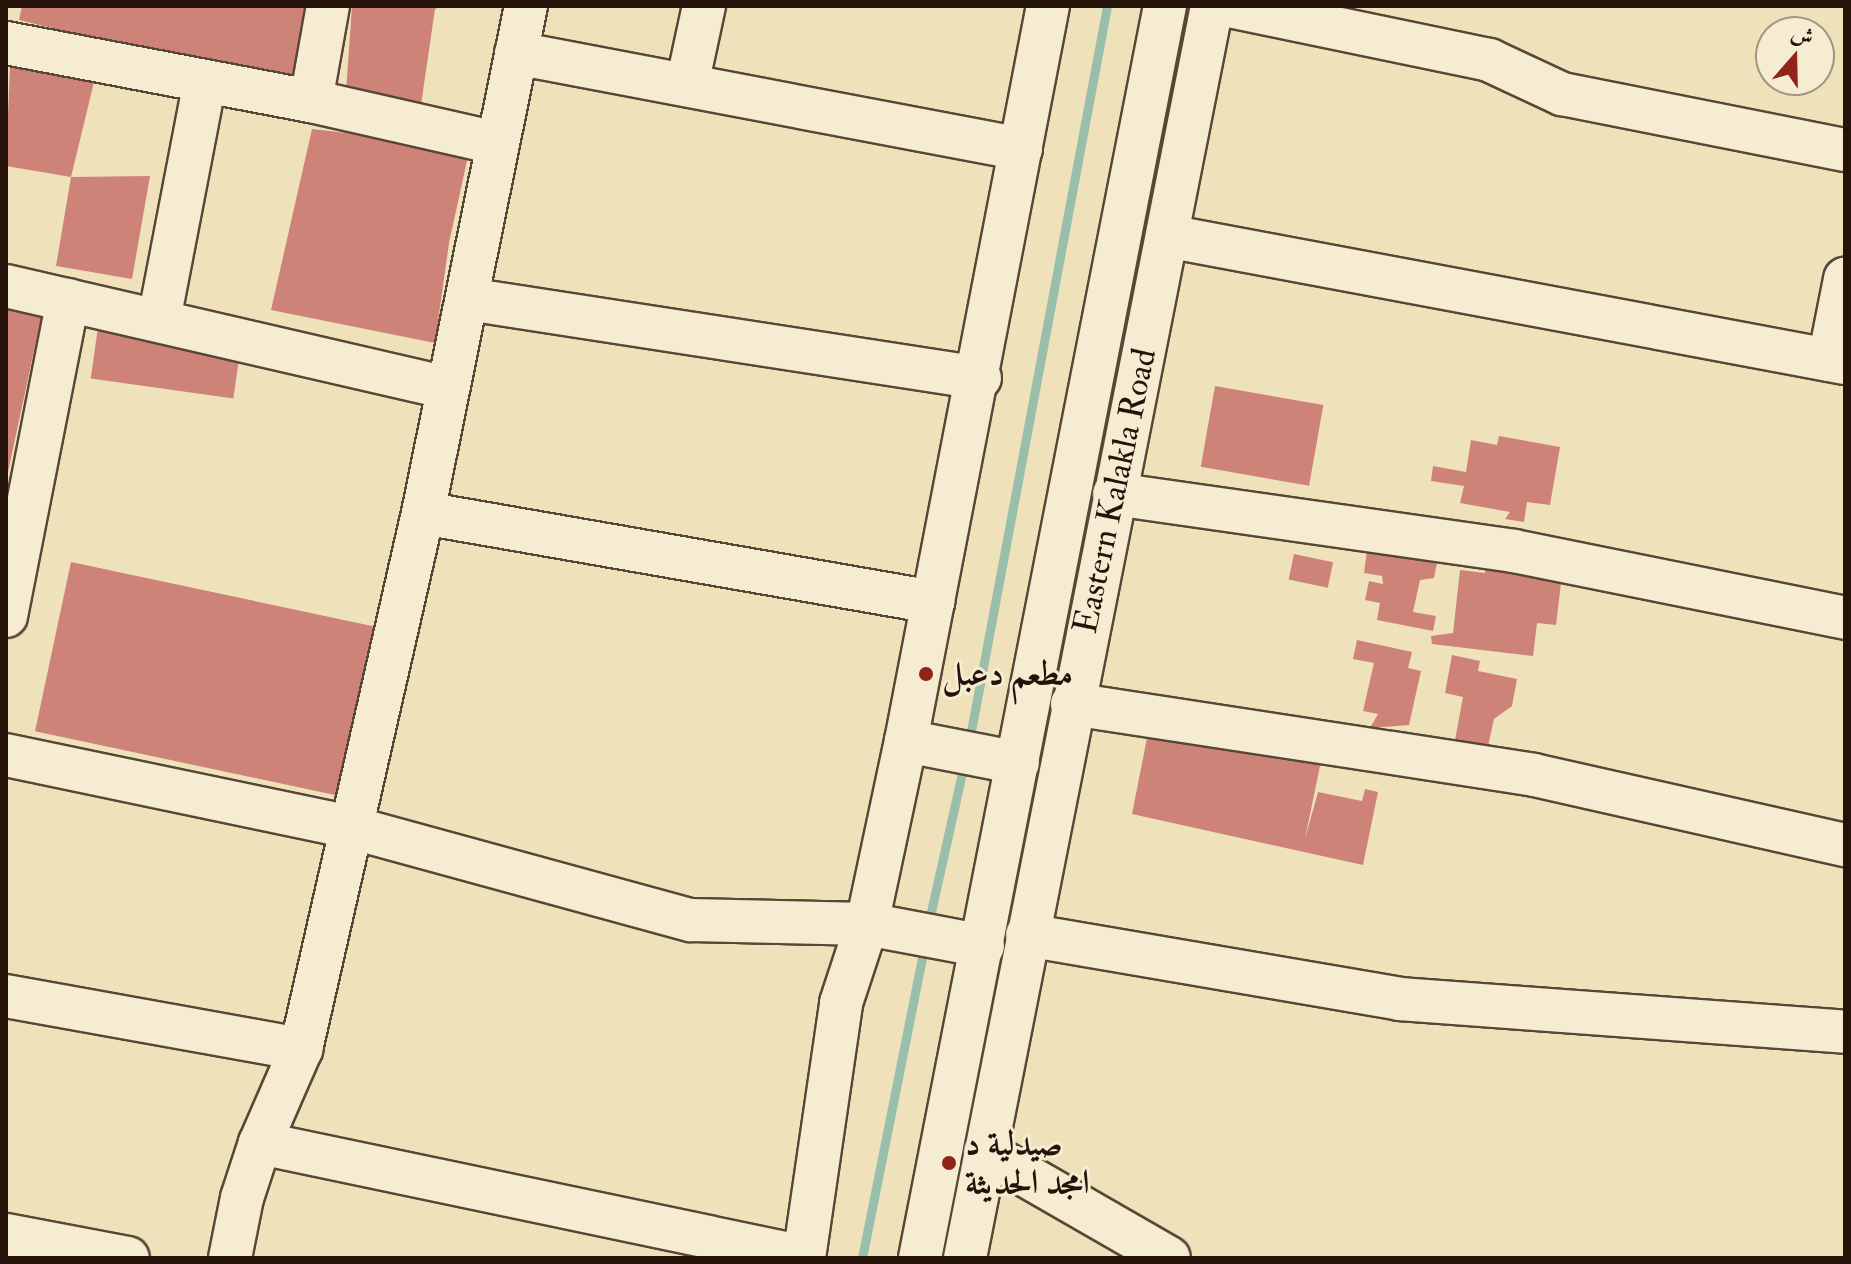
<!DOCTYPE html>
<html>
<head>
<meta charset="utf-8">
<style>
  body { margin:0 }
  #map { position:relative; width:1851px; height:1264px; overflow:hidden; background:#efe1ba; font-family:"IM FELL Double Pica",Amiri,serif }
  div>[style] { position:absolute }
  .stream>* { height:9px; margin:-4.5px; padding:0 4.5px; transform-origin:4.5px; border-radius:4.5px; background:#9abeac }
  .building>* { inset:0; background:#ce8379; transform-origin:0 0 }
  .roads { filter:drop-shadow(2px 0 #584636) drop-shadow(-2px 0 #584636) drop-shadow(0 2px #584636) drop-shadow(0 -2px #584636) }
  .minor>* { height:42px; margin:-21px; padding:0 21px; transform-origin:21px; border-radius:21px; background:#f5ecd2 }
  .dots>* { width:22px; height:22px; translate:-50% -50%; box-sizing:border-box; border:4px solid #f5ecd2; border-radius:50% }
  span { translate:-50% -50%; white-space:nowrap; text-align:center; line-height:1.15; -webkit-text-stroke:6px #f5ecd2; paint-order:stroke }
  .street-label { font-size:34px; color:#25130a }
  .poi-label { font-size:34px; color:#25130a; font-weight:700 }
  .left { translate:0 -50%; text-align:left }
  .frame { position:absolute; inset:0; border:8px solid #25130a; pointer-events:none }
  .north { position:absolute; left:1755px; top:16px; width:80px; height:80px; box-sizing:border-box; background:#f5ecd2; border:2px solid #a29582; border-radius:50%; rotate:20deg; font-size:22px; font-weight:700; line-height:32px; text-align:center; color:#25130a }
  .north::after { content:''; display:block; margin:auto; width:28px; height:36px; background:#8f2418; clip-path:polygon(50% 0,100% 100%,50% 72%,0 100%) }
</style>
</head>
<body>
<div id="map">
  <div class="stream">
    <i style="left:969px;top:742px;width:749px;rotate:-79.38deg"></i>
    <i style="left:928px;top:925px;width:165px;rotate:-77.4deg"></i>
    <i style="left:862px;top:1258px;width:320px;rotate:-78.7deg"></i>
  </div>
  <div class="building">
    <i style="clip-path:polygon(22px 6px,320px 6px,314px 82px,175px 58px,19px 20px)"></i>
    <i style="clip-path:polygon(352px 6px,442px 6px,435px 9px,421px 105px,346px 92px)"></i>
    <i style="clip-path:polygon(10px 66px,94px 82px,71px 177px,6px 166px)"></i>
    <i style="clip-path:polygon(312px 129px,470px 147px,449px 243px,435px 343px,271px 310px)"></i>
    <i style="clip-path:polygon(150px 176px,132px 279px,56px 266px,71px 177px)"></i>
    <i style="clip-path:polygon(6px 298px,44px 304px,8px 472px,6px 472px)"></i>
    <i style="left:98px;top:327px;width:144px;height:52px;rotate:8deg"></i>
    <i style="left:1215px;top:386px;width:110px;height:82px;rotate:10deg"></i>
    <i style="clip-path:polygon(1499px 436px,1560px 447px,1550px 505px,1527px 502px,1524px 522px,1505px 519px,1510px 512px,1460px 503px,1464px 486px,1431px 481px,1433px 466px,1466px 472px,1471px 440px,1497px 445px)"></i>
    <i style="clip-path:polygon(1367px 551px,1439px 553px,1434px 578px,1420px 580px,1413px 612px,1436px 616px,1433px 631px,1377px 620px,1380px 603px,1365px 600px,1369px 581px,1383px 584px,1382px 576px,1364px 573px)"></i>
    <i style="left:1294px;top:554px;width:40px;height:26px;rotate:12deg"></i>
    <i style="clip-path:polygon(1486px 557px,1563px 566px,1556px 625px,1537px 623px,1533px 656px,1432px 644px,1431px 636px,1453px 633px,1460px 570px,1485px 573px)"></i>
    <i style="left:71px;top:562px;width:321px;height:173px;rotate:12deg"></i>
    <i style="clip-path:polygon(1357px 640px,1412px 652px,1408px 668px,1421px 671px,1409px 725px,1370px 728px,1378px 714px,1363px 711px,1374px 663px,1353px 659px)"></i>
    <i style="clip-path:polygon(1452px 655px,1480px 661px,1478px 671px,1517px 679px,1512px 706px,1494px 719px,1488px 746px,1455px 740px,1463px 697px,1445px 693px)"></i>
    <i style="clip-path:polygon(1149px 728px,1321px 761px,1305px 839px,1318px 792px,1362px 801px,1365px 789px,1378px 792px,1363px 865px,1132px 814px)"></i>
  </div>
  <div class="roads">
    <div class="minor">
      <i style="left:1229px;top:6px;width:266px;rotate:11.7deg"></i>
      <i style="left:1489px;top:60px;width:81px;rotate:25deg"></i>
      <i style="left:1562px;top:94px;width:288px;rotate:11.2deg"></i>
      <i style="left:6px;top:43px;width:310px;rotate:10.8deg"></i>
      <i style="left:311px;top:101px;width:190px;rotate:12.8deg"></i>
      <i style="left:516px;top:53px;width:514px;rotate:10.76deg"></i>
      <i style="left:687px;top:85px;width:81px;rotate:-77.9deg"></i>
      <i style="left:311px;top:101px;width:97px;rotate:-79.9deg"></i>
      <i style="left:1167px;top:236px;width:690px;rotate:10.61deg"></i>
      <i style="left:6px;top:286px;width:454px;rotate:13deg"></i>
      <i style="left:467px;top:299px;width:519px;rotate:8.75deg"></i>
      <i style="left:159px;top:320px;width:243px;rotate:-79.1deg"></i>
      <i style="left:1829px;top:360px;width:83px;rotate:-78.8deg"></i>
      <i style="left:1114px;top:494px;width:404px;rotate:8.1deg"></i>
      <i style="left:1514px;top:551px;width:338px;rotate:11.4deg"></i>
      <i style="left:423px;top:513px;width:518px;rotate:9.9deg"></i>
      <i style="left:6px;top:616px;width:322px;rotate:-78.9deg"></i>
      <i style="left:1072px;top:704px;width:467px;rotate:8.7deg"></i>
      <i style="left:1534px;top:775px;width:319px;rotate:12.7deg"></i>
      <i style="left:906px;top:741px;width:114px;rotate:11.1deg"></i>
      <i style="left:6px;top:755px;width:351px;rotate:11.8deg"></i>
      <i style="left:350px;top:827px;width:353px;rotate:15.3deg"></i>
      <i style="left:691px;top:920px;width:176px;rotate:1.3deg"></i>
      <i style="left:867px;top:924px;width:118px;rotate:10.7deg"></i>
      <i style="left:1027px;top:935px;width:378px;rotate:9.7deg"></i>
      <i style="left:1400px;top:999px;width:446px;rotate:4.2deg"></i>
      <i style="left:6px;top:996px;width:300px;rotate:10.2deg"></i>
      <i style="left:260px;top:1143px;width:556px;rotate:11.84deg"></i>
      <i style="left:985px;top:1152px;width:212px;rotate:29.9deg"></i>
      <i style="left:6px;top:1235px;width:124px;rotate:10.7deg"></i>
      <i style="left:230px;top:1258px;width:61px;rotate:-78.7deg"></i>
      <i style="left:242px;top:1198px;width:58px;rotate:-71.9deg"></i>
      <i style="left:260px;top:1143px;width:103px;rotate:-66.4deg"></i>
      <i style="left:301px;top:1049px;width:550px;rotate:-77.18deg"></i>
      <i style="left:423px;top:513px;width:517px;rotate:-78.52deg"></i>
      <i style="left:804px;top:1258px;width:258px;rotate:-81.7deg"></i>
      <i style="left:841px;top:1003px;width:83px;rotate:-71.8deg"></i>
      <i style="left:867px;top:924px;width:187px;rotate:-78deg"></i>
      <i style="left:906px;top:741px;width:749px;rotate:-79.07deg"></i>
      <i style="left:920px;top:1258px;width:1276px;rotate:-78.93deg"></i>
      <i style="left:965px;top:1258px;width:1276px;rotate:-78.84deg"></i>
    </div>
  </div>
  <div class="dots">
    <i style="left:926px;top:674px;background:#8f2418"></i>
    <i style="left:949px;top:1163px;background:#8f2418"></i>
  </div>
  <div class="street-label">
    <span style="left:1115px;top:491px;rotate:-78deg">Eastern Kalakla Road</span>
  </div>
  <div class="poi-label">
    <span class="left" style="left:942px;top:674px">مطعم دعبل</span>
    <span class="left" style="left:965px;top:1163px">صيدلية د<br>امجد الحديثة</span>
  </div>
  <div class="frame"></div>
  <div class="north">ش</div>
</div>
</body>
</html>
